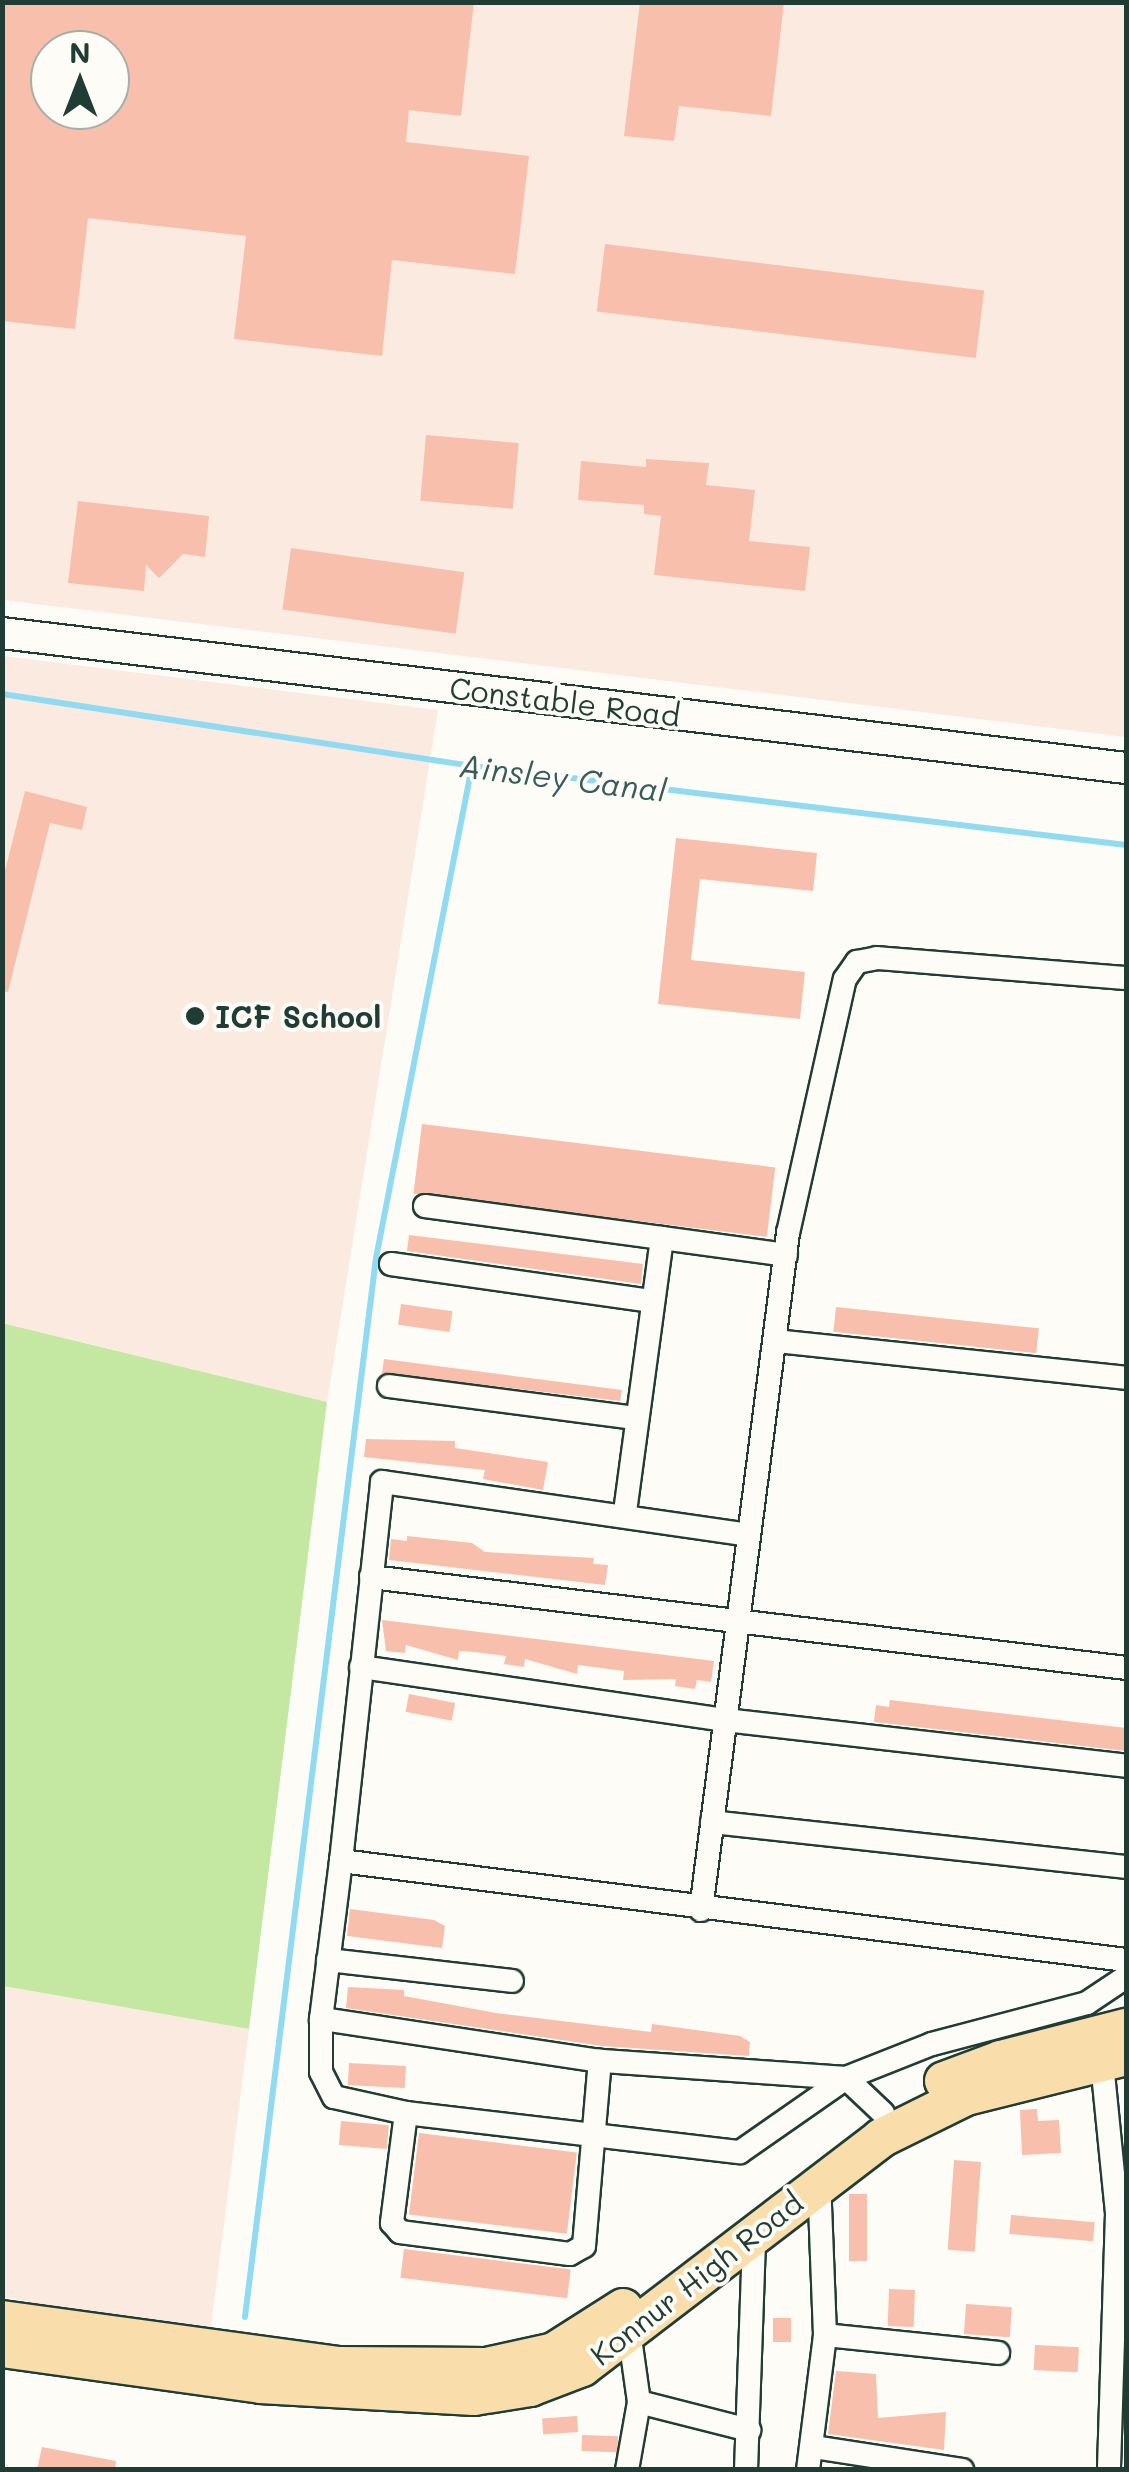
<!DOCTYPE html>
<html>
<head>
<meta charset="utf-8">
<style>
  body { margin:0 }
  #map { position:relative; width:1129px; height:2472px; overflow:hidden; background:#fdfcf7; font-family:Mali,sans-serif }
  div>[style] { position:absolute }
  .built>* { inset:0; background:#fbeae0 }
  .green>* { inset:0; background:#c4e7a1 }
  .stream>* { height:6px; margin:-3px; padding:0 3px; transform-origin:3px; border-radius:3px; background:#90dbf1 }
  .building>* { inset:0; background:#f7bfac; transform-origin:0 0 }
  .roads { filter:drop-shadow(2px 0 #1f3d34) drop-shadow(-2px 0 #1f3d34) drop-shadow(0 2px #1f3d34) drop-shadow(0 -2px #1f3d34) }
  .minor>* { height:22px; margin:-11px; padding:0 11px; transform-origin:11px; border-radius:11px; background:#fdfcf7 }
  .tertiary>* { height:30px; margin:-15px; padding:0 15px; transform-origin:15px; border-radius:15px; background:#fdfcf7 }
  .primary>* { height:38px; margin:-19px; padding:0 19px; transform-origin:19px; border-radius:19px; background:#f9deab }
  .dots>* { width:28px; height:28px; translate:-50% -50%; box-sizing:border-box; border:5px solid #fdfcf7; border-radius:50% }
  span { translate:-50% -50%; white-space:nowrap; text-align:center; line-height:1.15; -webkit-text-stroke:8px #fdfcf7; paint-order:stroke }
  .street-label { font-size:30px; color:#1f3d34 }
  .poi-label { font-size:30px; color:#1f3d34; font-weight:700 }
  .left { translate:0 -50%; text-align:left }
  .water-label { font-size:32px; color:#365d5a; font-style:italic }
  .frame { position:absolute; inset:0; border:5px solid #1f3d34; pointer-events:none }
  .north { position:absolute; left:30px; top:30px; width:100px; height:100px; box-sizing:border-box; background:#fdfcf7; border:2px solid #a4b0a9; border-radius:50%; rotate:0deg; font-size:28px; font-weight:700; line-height:40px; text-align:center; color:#1f3d34 }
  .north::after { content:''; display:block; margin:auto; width:35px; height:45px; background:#1f3d34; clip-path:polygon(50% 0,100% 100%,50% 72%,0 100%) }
</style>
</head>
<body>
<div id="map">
  <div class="built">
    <i style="clip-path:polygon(evenodd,3px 3px,1126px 3px,1126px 737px,3px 600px,3px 3px,50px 50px,110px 50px,110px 110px,50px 110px,50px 50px)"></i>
    <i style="clip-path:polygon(3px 656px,438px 710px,327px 1402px,3px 1323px)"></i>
    <i style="clip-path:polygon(2px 1986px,249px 2029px,210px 2334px,3px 2297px)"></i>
  </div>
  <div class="green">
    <i style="clip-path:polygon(2px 1323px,327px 1402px,249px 2029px,3px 1986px)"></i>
  </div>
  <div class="stream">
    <i style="left:2px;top:694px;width:475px;rotate:8.7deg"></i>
    <i style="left:472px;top:766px;width:659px;rotate:6.89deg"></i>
    <i style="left:245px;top:2317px;width:1067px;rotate:-82.95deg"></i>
    <i style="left:376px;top:1258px;width:501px;rotate:-78.96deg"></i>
  </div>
  <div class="building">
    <i style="clip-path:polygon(evenodd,2px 2px,474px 2px,461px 116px,409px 110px,406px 142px,529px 156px,515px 274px,392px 260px,382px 356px,234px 339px,246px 236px,88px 218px,75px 329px,2px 321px,2px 2px,50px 50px,110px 50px,110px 110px,50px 110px,50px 50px)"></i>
    <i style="clip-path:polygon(640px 2px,784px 2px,771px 116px,679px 106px,674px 141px,624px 136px)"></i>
    <i style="left:605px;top:244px;width:382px;height:68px;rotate:7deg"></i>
    <i style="left:426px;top:435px;width:93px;height:66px;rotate:5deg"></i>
    <i style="clip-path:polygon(646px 459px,709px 463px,706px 485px,755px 490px,749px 541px,810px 547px,805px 591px,654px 575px,661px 516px,644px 514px,644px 505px,578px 500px,581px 461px,646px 467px)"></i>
    <i style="clip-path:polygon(78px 501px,209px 516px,205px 557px,183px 554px,159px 578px,146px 565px,144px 591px,68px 583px)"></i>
    <i style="left:291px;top:548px;width:175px;height:62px;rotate:8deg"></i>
    <i style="clip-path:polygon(25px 791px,87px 807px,82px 830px,50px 823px,8px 992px,2px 991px,2px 883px)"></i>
    <i style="clip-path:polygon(676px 838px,817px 853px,813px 891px,700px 879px,691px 960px,805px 972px,800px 1019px,658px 1004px)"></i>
    <i style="left:422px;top:1124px;width:356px;height:70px;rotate:7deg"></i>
    <i style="clip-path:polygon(409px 1235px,643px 1264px,641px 1284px,407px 1251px)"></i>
    <i style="left:401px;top:1304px;width:52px;height:21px;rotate:8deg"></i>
    <i style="left:836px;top:1307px;width:204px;height:25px;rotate:6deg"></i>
    <i style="clip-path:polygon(384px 1359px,622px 1390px,620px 1401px,382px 1373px)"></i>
    <i style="clip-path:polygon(366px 1439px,455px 1441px,455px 1448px,548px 1462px,543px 1490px,483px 1479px,485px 1470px,364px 1457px)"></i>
    <i style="clip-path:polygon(407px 1536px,472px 1543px,485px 1552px,594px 1558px,593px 1564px,608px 1565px,605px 1585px,389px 1560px,391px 1539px,407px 1541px)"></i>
    <i style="clip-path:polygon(382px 1620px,714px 1661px,711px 1682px,697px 1680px,695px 1689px,675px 1686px,676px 1679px,623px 1680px,624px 1671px,578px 1665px,577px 1674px,525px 1659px,524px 1667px,504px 1664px,506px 1656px,474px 1652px,459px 1651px,458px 1660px,406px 1645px,405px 1653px,386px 1651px)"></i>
    <i style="left:409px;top:1694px;width:47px;height:18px;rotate:11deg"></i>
    <i style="clip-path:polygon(890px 1700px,1126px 1728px,1126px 1751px,874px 1722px,876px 1705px,889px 1707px)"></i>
    <i style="clip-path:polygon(350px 1909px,434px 1920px,445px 1926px,442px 1948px,347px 1936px)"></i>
    <i style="clip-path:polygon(348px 1987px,404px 1990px,404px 1996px,496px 2013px,619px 2028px,651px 2032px,652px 2024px,740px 2036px,750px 2042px,749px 2056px,602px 2046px,346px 2008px)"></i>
    <i style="left:349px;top:2063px;width:57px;height:22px;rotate:3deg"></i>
    <i style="clip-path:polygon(1037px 2109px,1038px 2121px,1059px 2120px,1061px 2153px,1022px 2155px,1020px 2110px)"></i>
    <i style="left:341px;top:2121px;width:48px;height:24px;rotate:5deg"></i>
    <i style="left:419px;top:2133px;width:159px;height:82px;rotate:7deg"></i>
    <i style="left:954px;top:2160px;width:27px;height:90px;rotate:4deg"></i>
    <i style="left:849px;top:2194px;width:18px;height:67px"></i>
    <i style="left:1011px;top:2215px;width:84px;height:19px;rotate:5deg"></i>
    <i style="left:404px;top:2249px;width:168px;height:29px;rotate:7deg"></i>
    <i style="left:889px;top:2289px;width:26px;height:37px;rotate:2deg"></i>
    <i style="left:966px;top:2304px;width:46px;height:30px;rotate:4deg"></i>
    <i style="left:773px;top:2318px;width:18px;height:24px"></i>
    <i style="left:1035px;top:2345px;width:44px;height:25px;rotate:3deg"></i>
    <i style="clip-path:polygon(836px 2371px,876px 2374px,878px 2418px,946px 2412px,944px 2450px,828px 2434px)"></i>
    <i style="left:577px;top:2416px;width:16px;height:35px;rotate:86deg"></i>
    <i style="left:582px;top:2435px;width:36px;height:16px;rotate:2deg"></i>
    <i style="clip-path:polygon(42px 2447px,116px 2461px,115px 2470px,37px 2470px)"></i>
  </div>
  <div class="roads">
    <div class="minor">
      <i style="left:425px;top:1206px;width:239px;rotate:7.7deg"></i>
      <i style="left:391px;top:1264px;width:262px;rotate:8.1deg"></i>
      <i style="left:776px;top:1341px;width:352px;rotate:6deg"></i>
      <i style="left:389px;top:1386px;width:247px;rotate:7.4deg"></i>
      <i style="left:625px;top:1512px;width:276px;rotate:-82.3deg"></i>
      <i style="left:662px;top:1238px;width:125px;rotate:7.8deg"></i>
      <i style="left:371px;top:1577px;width:760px;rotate:6.87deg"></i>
      <i style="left:361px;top:1667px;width:368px;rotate:8.3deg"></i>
      <i style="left:725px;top:1720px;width:404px;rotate:6.5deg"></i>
      <i style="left:712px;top:1822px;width:416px;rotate:6.2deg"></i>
      <i style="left:341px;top:1861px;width:381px;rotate:-83.8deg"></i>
      <i style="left:382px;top:1482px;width:370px;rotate:8.2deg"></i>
      <i style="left:701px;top:1910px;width:683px;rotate:-82.68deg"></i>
      <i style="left:788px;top:1233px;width:260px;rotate:-77.4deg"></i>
      <i style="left:845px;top:979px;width:21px;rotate:-55deg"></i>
      <i style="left:857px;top:962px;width:20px;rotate:-11deg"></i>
      <i style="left:877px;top:958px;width:250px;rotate:4.6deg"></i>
      <i style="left:328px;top:1960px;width:185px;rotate:6.5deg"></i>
      <i style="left:321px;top:2019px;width:53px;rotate:90deg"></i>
      <i style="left:321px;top:2072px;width:28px;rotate:63deg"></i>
      <i style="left:334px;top:2097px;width:74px;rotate:12.5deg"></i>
      <i style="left:406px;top:2113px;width:336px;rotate:6.7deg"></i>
      <i style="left:740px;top:2152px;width:129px;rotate:-34.9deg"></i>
      <i style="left:846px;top:2078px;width:92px;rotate:-21.6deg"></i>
      <i style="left:932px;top:2044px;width:160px;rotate:-14.8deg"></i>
      <i style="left:1087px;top:2003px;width:47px;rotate:-33.7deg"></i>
      <i style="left:1102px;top:2063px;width:151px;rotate:84.3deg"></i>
      <i style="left:1117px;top:2213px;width:257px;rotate:91.8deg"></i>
      <i style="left:406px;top:2113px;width:111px;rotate:97.3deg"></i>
      <i style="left:392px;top:2223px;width:12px;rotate:48deg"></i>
      <i style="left:400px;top:2232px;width:171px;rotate:7.4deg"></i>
      <i style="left:570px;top:2254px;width:16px;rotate:-30deg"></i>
      <i style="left:584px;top:2246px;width:186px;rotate:-85.1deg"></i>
      <i style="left:883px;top:2113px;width:51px;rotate:-136.6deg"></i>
      <i style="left:846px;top:2078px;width:247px;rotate:-176deg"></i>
      <i style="left:600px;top:2061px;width:282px;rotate:-171.4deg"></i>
      <i style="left:321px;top:2019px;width:159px;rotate:-82.8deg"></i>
      <i style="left:341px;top:1861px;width:791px;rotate:7.19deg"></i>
      <i style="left:825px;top:2335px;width:174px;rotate:5.9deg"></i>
      <i style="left:639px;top:2402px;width:114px;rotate:14.3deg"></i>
      <i style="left:814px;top:2447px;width:150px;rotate:8.8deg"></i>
      <i style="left:627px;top:2470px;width:69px;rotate:-80deg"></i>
      <i style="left:639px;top:2402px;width:72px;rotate:-98deg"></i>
      <i style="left:746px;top:2470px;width:234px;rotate:-88deg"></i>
      <i style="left:808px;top:2470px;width:136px;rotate:-82.8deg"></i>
      <i style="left:825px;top:2335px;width:155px;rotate:-92.2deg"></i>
    </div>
    <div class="tertiary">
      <i style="left:2px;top:633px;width:1132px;rotate:6.85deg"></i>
    </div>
    <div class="primary">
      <i style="left:944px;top:2081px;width:61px;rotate:-20.2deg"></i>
      <i style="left:1001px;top:2060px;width:129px;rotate:-14.4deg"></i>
      <i style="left:2px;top:2320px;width:340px;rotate:7.8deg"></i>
      <i style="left:339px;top:2366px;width:147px;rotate:0.4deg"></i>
      <i style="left:486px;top:2367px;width:70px;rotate:-12.4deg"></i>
      <i style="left:554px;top:2352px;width:82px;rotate:-32.5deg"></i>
      <i style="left:2px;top:2348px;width:260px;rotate:7.9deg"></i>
      <i style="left:260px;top:2384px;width:214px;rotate:3.2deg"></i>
      <i style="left:474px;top:2396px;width:57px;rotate:-9.1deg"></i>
      <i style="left:530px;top:2387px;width:56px;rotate:-21deg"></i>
      <i style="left:582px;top:2367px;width:377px;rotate:-37.4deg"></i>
      <i style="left:881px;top:2138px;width:95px;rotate:-26.3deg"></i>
      <i style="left:966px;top:2096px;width:165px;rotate:-14deg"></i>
    </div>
  </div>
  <div class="dots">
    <i style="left:195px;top:1016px;background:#1f3d34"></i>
  </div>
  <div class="street-label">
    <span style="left:565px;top:701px;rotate:7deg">Constable Road</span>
    <span style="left:696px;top:2278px;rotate:-38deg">Konnur High Road</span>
  </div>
  <div class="poi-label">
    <span class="left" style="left:215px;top:1016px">ICF School</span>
  </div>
  <div class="water-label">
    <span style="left:563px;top:777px;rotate:7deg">Ainsley Canal</span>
  </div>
  <div class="frame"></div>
  <div class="north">N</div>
</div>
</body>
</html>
